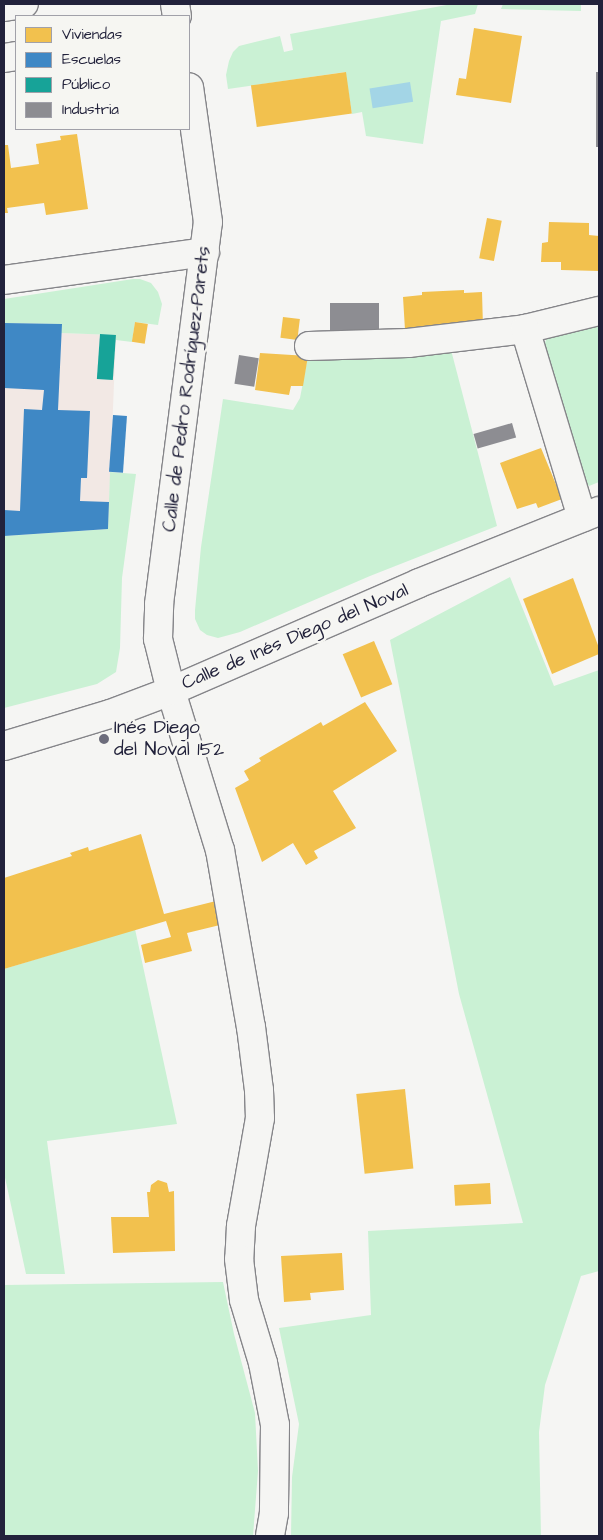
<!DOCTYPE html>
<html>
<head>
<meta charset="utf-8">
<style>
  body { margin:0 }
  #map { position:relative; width:603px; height:1540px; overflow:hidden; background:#f5f5f3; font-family:"Architects Daughter",sans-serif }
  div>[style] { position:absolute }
  .built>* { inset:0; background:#f2e8e4 }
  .green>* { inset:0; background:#caf1d4 }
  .water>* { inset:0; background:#a3d5e6; transform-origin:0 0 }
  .homes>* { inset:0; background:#f2c14e; transform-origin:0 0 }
  .schools>* { inset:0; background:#3f88c5; transform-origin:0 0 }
  .public>* { inset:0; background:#17a398; transform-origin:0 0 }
  .industry>* { inset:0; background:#8d8d92; transform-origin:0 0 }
  .roads { filter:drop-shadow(1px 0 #858589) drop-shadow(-1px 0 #858589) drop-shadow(0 1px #858589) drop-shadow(0 -1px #858589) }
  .minor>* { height:28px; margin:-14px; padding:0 14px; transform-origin:14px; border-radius:14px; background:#f5f5f3 }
  .secondary>* { height:28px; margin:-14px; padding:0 14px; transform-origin:14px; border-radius:14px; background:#f5f5f3 }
  .dots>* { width:14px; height:14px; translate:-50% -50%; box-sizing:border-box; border:2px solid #f6f6f2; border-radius:50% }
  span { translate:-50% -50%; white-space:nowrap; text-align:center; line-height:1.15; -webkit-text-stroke:5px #f6f6f2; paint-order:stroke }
  .street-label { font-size:19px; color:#22223b }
  .poi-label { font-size:19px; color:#22223b }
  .left { translate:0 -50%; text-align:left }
  .frame { position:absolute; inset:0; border:5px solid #22223b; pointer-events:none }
  .legend { position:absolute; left:15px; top:15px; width:175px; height:115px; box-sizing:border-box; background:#f6f6f2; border:1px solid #a1a1a9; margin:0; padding:6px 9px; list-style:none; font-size:15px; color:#22223b }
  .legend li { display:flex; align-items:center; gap:10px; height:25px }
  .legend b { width:25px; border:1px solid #a1a1a9 }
</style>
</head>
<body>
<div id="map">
  <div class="built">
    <i style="clip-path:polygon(4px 323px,62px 324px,62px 333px,116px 335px,108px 529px,4px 536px)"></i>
  </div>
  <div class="green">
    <i style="clip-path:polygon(452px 4px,478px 4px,475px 14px,441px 21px,423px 144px,366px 136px,362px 112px,352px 114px,345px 72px,228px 89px,226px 75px,229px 61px,233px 52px,239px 46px,280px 36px,284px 52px,293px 50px,290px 34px)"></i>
    <i style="clip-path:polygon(503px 4px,581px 4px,581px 11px,501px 9px)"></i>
    <i style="clip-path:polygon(133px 279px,140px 279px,151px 283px,158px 292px,162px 304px,158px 325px,135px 322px,132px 342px,116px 340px,115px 335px,61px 333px,62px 324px,4px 323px,4px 299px)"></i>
    <i style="clip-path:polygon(599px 317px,599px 482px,589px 486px,585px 482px,543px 348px,548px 335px)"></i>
    <i style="clip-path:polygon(450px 346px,497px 526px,370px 576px,240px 632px,218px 638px,207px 635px,200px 630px,195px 619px,195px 610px,201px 547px,223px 399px,293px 410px,300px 398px,308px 356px)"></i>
    <i style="clip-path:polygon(110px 472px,136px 474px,122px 578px,120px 648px,116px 672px,97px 684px,4px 708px,4px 536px,108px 529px)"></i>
    <i style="clip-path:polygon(510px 577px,554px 686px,599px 670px,599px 1271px,581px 1276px,545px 1385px,539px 1432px,541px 1536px,291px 1536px,292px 1477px,299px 1424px,279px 1328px,371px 1315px,368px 1231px,523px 1223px,459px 994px,390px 640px)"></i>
    <i style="clip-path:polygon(135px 929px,177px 1124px,47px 1141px,65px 1274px,26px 1274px,4px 1173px,4px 969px)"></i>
    <i style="clip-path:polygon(223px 1282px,234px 1334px,255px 1413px,258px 1471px,253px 1536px,4px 1536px,4px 1285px)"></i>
  </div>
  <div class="water">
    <i style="left:410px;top:82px;width:20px;height:41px;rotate:81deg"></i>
  </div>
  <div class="homes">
    <i style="clip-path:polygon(474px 28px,522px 36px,511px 103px,456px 95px,459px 78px,466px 79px)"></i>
    <i style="left:346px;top:72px;width:42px;height:96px;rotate:82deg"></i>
    <i style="clip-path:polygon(77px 134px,88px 209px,46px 215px,44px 203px,7px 208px,8px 213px,4px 213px,4px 145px,8px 145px,11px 168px,39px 164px,36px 144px,61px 140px,60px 136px)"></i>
    <i style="left:487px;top:218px;width:15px;height:41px;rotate:11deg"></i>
    <i style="clip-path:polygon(549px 222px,589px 223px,589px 235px,599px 236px,599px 271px,561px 270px,561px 262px,541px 262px,542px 243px,548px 242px)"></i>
    <i style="clip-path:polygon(464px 290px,464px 293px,482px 292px,483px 327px,405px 330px,403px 297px,422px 295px,422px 292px)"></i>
    <i style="left:283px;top:317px;width:17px;height:21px;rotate:7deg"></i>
    <i style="left:135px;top:322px;width:13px;height:20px;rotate:9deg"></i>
    <i style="clip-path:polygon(260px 353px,308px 356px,303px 386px,291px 386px,289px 395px,255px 390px)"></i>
    <i style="clip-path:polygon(541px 448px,562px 499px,538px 508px,536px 503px,517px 509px,500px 463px)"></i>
    <i style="clip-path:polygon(573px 578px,599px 648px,599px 654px,552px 674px,523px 599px)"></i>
    <i style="left:374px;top:641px;width:47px;height:34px;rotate:67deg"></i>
    <i style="clip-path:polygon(365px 702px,397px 751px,333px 791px,356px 828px,314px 851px,318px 858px,306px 865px,293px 843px,262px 862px,235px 788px,249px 780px,244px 771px,261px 761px,259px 758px,321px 722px,323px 726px)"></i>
    <i style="clip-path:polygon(141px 834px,164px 914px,216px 901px,220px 925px,187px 933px,192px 951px,145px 963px,141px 945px,171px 937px,166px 921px,4px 969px,4px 878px,72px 856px,70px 853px,88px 847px,89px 851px)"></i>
    <i style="left:405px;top:1089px;width:80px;height:49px;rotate:84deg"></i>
    <i style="clip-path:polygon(158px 1180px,167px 1183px,169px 1192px,174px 1191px,175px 1251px,113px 1253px,111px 1217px,149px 1217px,147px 1192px,150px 1192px,151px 1185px)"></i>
    <i style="left:490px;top:1183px;width:21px;height:36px;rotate:87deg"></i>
    <i style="clip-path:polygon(342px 1253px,344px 1290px,310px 1293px,311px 1300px,284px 1302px,281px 1256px)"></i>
  </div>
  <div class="schools">
    <i style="clip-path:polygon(4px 323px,62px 324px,58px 410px,90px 411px,87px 478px,81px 478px,80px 501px,109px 502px,108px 529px,4px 536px,4px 510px,20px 511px,24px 409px,42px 410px,44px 390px,4px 388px)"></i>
    <i style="left:113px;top:415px;width:14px;height:57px;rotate:4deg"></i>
  </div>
  <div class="public">
    <i style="left:100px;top:334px;width:16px;height:45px;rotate:4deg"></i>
  </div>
  <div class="industry">
    <i style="left:596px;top:72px;width:3px;height:75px"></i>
    <i style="left:330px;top:303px;width:49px;height:33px"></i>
    <i style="left:239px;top:355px;width:20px;height:29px;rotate:9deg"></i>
    <i style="left:512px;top:423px;width:15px;height:40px;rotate:74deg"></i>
  </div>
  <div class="roads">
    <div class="minor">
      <i style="left:4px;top:280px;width:203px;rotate:-7.9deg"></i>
      <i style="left:525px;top:329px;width:76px;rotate:-13.7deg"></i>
      <i style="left:309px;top:346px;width:99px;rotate:-1.7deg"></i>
      <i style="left:408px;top:343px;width:118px;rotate:-6.8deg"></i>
      <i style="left:525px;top:329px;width:197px;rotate:73.2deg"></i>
      <i style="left:171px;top:691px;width:166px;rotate:72.9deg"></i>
      <i style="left:220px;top:850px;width:180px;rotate:80.1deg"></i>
      <i style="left:251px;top:1027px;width:64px;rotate:82.8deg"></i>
      <i style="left:259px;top:1090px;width:28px;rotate:88deg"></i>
      <i style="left:260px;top:1118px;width:110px;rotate:100deg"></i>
      <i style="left:241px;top:1226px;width:33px;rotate:93deg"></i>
      <i style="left:239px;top:1259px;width:41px;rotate:83deg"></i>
      <i style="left:244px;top:1300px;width:66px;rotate:73.2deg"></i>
      <i style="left:263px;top:1363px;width:63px;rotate:79deg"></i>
      <i style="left:275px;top:1425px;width:88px;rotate:90.7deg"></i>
      <i style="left:274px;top:1513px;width:23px;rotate:100deg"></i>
      <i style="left:4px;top:746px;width:111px;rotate:-16.8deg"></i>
      <i style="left:110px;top:714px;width:65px;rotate:-20.7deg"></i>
      <i style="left:171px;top:691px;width:270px;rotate:-23.5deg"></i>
      <i style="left:419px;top:583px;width:194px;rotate:-21.8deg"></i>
    </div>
    <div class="secondary">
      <i style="left:175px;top:4px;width:12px;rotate:81deg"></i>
      <i style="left:4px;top:7px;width:20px;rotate:-9deg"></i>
      <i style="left:4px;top:58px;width:12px;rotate:-9deg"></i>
      <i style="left:171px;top:691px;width:54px;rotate:-104deg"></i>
      <i style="left:158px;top:639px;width:35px;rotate:-88deg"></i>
      <i style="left:159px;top:604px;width:385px;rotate:-82.7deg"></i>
      <i style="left:208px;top:222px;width:136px;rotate:-98deg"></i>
    </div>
  </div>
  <div class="dots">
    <i style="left:104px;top:739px;background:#6c6c7b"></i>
  </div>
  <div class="street-label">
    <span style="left:187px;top:389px;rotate:-83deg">Calle de Pedro Rodríguez-Parets</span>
    <span style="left:295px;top:637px;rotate:-23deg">Calle de Inés Diego del Noval</span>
  </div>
  <div class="poi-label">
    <span class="left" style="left:114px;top:739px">Inés Diego<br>del Noval 152</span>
  </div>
  <div class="frame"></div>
  <ul class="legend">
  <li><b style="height:14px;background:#f2c14e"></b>Viviendas</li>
  <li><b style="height:14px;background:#3f88c5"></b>Escuelas</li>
  <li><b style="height:14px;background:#17a398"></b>Público</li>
  <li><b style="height:14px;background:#8d8d92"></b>Industria</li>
  </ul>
</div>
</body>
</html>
